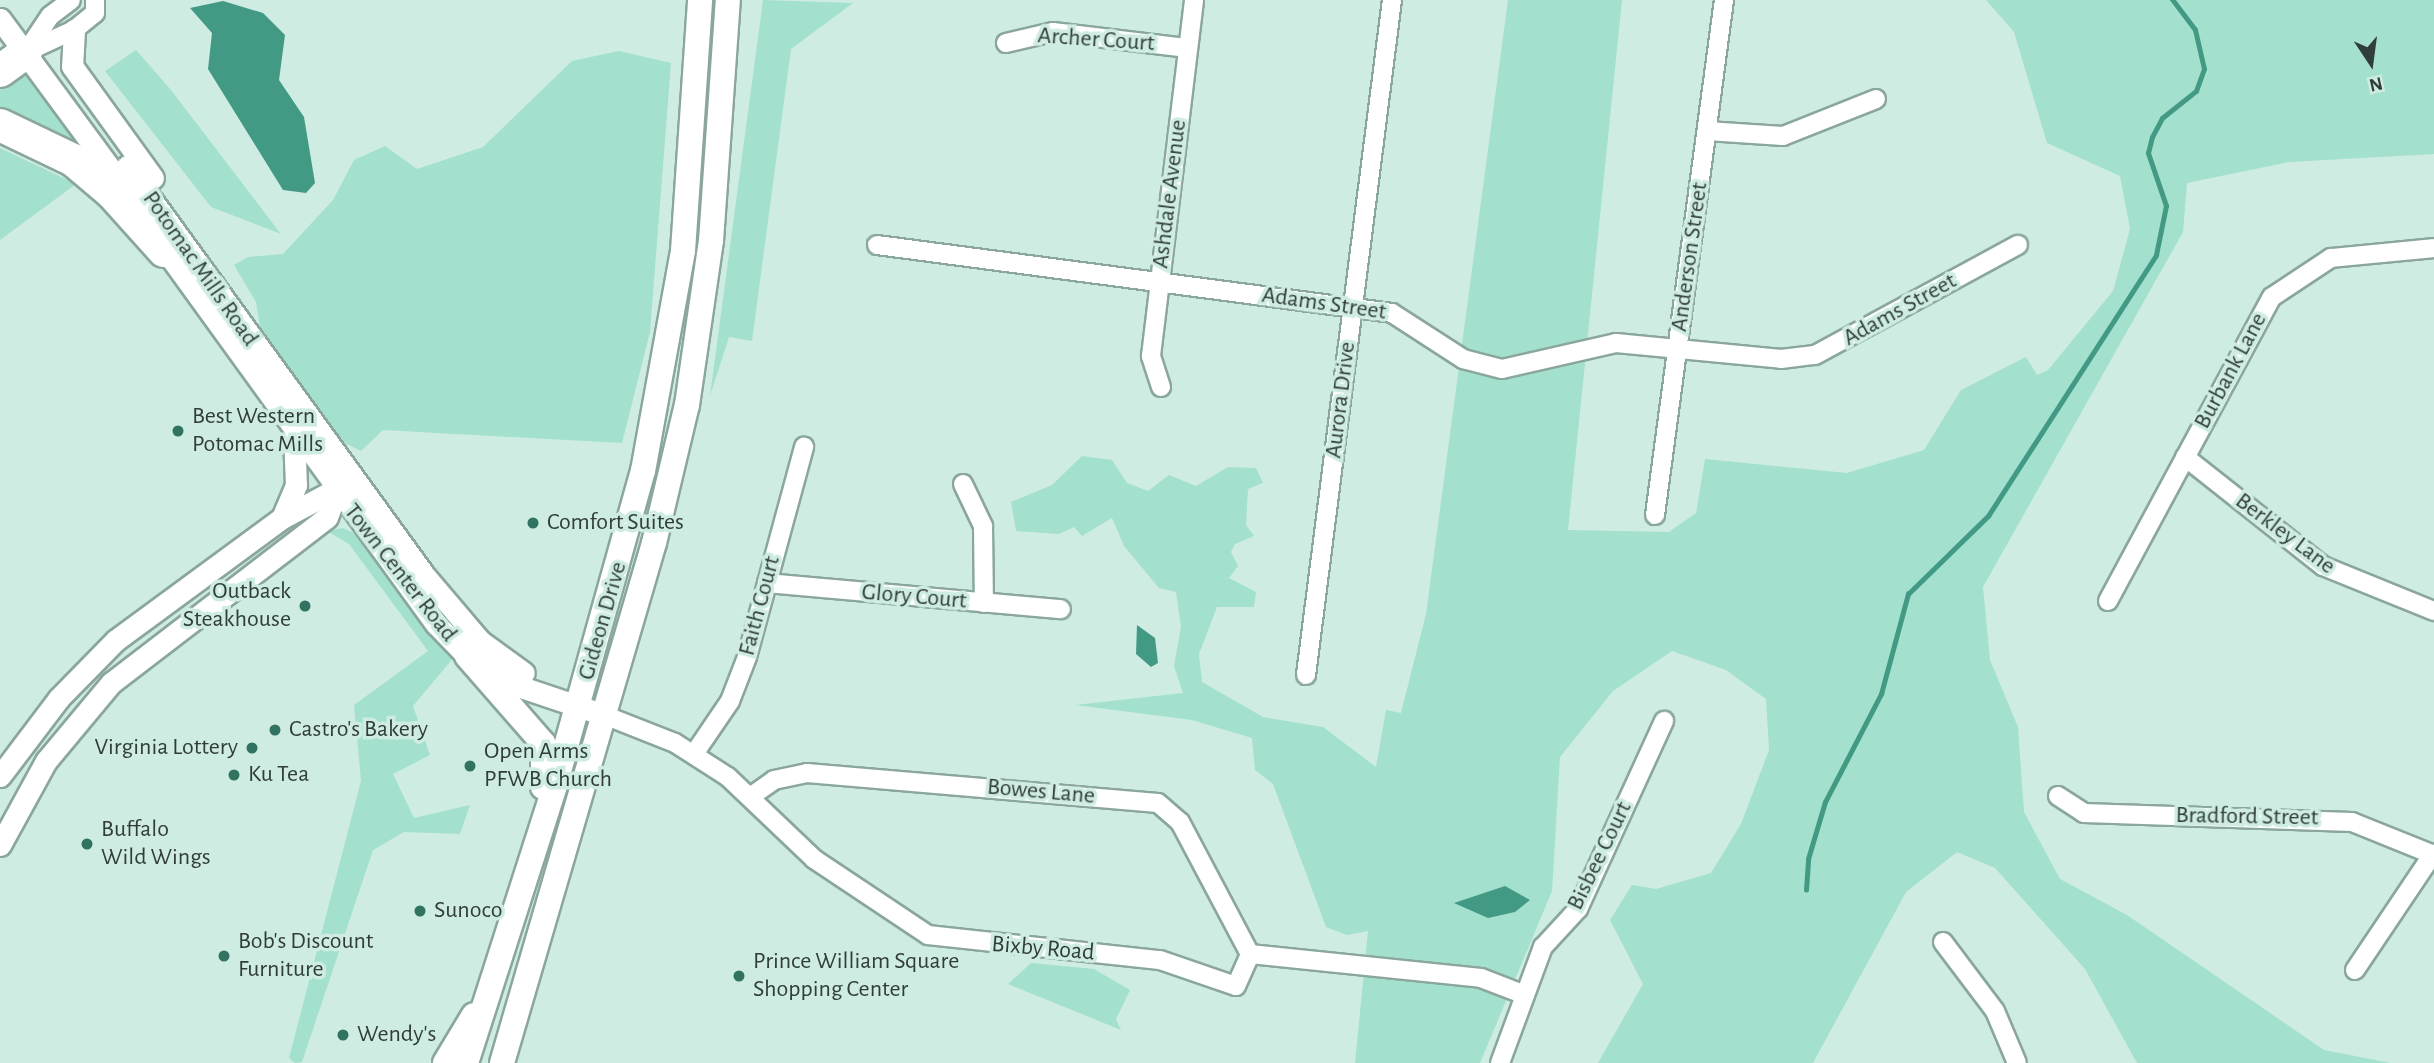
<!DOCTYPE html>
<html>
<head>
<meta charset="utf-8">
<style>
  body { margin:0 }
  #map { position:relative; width:2434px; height:1063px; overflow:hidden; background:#ceece2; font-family:"Alegreya Sans",sans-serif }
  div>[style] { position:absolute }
  .green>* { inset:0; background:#a3e0ce }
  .water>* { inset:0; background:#439a84 }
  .stream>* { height:4.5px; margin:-2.25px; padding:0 2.25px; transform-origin:2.25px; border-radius:2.25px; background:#439a84 }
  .roads { filter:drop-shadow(2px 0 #8aa69d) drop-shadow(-2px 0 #8aa69d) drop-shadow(0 2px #8aa69d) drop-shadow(0 -2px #8aa69d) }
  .minor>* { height:18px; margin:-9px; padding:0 9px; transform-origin:9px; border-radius:9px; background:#fff }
  .tertiary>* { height:21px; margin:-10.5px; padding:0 10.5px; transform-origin:10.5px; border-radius:10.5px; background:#fff }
  .secondary>* { height:24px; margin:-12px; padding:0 12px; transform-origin:12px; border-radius:12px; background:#fff }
  .motorway>* { height:32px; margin:-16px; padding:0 16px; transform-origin:16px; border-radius:16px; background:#fff }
  .dots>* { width:19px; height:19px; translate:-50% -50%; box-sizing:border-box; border:4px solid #ceece2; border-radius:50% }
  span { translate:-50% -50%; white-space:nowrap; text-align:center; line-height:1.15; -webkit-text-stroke:7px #ceece2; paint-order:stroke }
  .street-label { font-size:24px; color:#313d3a }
  .poi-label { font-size:24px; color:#313d3a }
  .left { translate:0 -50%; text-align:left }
  .right { translate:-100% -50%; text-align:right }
  .north { position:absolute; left:2336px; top:28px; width:70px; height:70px; -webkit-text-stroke:5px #ceece2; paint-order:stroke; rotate:167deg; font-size:19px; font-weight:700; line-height:28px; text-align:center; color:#313d3a }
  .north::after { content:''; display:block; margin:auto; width:24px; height:32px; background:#313d3a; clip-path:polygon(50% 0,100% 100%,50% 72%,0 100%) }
</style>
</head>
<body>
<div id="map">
  <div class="green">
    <i style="clip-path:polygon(763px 0,853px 3px,791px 49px,752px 341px,729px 337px,710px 396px)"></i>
    <i style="clip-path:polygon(1508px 0,1622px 0,1568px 530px,1669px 532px,1696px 513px,1705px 459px,1847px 473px,1924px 450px,1961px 390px,2026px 357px,2037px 375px,2048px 370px,2113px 291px,2130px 229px,2120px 176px,2047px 143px,2014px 32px,1986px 0,2434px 0,2434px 154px,2289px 162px,2187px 183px,2183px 232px,1983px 587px,1990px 660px,2018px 727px,2024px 812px,2060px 879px,2127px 915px,2324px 1050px,2391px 1063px,2137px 1063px,2085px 969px,1995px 868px,1957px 852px,1906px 892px,1813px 1063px,1598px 1063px,1643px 984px,1610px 920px,1632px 885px,1656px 889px,1711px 873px,1741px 824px,1769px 750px,1766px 699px,1726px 670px,1672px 651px,1613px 691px,1560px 757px,1552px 891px,1480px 1063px,1355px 1063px,1368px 931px,1347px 935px,1326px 927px,1273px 784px,1255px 770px,1252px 738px,1192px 720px,1075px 705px,1183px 693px,1174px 666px,1181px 627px,1176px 592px,1159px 588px,1124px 546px,1112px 518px,1082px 536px,1074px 527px,1059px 534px,1016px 531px,1011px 502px,1052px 485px,1082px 456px,1112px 460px,1127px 483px,1148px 491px,1169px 475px,1196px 486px,1228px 467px,1256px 468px,1263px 483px,1248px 489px,1246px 525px,1254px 536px,1235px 544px,1231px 552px,1238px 566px,1229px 578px,1256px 592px,1254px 607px,1217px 607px,1199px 654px,1202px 682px,1263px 717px,1323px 727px,1376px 767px,1386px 710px,1401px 713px,1426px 614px)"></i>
    <i style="clip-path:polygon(136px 50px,171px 90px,281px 234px,211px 207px,105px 71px)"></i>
    <i style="clip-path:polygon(619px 51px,671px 63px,650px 332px,622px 443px,383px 430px,361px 451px,339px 440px,262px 340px,256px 302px,234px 265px,248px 257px,283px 254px,333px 200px,354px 160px,385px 146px,417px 169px,483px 147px,572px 61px)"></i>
    <i style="clip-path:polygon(25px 70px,100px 167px,0 114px,0 89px)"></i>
    <i style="clip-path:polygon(0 148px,76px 184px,0 240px)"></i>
    <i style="clip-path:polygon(343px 528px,362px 537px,454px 657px,413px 706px,430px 755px,393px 774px,414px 818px,470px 805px,460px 834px,404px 832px,373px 850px,302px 1062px,295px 1063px,289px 1058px,361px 781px,354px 705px,428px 651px,349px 544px,327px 531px)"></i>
    <i style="clip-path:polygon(1031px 963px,1094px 969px,1130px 990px,1116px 1019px,1121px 1030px,1008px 984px)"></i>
  </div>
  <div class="water">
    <i style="clip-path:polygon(223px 1px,263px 13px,285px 35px,279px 80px,304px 117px,315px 183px,306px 193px,283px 190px,208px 69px,212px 33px,190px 8px)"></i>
    <i style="clip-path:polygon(1137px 625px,1155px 638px,1158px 663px,1151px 667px,1136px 654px)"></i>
    <i style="clip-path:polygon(1505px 886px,1530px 900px,1515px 912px,1488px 918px,1454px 903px)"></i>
  </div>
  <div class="stream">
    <i style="left:1806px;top:890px;width:31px;rotate:-86deg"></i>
    <i style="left:1808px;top:859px;width:59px;rotate:-73.4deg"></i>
    <i style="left:1825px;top:802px;width:122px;rotate:-62.6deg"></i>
    <i style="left:1881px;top:694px;width:104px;rotate:-74.9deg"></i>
    <i style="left:1908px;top:594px;width:112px;rotate:-44.3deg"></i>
    <i style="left:1988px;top:516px;width:310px;rotate:-57.2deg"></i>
    <i style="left:2156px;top:255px;width:50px;rotate:-78.5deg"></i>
    <i style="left:2166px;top:206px;width:56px;rotate:-108.8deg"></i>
    <i style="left:2148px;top:153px;width:16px;rotate:-76deg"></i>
    <i style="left:2152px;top:137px;width:21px;rotate:-62deg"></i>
    <i style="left:2162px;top:118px;width:43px;rotate:-38.5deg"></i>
    <i style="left:2196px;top:91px;width:23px;rotate:-70deg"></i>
    <i style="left:2204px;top:69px;width:40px;rotate:-103deg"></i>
    <i style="left:2195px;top:30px;width:38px;rotate:-127deg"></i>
  </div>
  <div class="roads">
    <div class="minor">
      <i style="left:1006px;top:43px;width:48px;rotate:-13.2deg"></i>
      <i style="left:1053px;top:32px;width:136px;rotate:6.8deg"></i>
      <i style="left:26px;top:52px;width:53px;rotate:-24.6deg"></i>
      <i style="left:74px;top:30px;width:27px;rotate:-39deg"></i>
      <i style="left:95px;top:13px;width:13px;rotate:-90deg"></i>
      <i style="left:26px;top:52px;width:43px;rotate:-56.3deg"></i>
      <i style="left:50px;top:16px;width:26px;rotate:-37deg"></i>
      <i style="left:1707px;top:131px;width:76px;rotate:3.8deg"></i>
      <i style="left:1783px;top:136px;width:100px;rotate:-21.7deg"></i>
      <i style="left:877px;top:245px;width:519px;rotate:7.52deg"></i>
      <i style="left:1392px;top:313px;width:85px;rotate:32.9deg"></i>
      <i style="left:1463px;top:359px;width:40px;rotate:14.4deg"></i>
      <i style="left:1502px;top:369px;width:117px;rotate:-12.8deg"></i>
      <i style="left:1616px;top:343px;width:166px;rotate:5.5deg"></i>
      <i style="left:1781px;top:359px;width:34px;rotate:-7deg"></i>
      <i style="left:1815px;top:355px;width:231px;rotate:-28.5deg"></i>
      <i style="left:1161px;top:387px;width:33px;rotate:-108deg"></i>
      <i style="left:1151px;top:356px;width:359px;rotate:-83.1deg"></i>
      <i style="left:2185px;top:457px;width:176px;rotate:38.3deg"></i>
      <i style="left:2323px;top:566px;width:120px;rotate:22.1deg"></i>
      <i style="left:963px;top:484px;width:47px;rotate:64.5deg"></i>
      <i style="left:983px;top:526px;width:77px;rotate:89.3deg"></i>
      <i style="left:1655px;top:515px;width:520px;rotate:-82.37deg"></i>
      <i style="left:767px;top:583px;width:295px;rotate:5.1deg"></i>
      <i style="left:2108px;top:601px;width:345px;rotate:-61.7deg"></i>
      <i style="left:2272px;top:297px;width:71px;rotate:-33.5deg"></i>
      <i style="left:2331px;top:258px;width:103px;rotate:-5.5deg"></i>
      <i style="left:1306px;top:675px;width:680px;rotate:-82.74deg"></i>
      <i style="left:604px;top:715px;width:76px;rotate:21.5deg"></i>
      <i style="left:675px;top:743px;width:63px;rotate:32.7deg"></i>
      <i style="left:728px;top:777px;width:119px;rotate:43.6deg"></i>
      <i style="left:814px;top:859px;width:137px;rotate:33.7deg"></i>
      <i style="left:928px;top:935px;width:233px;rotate:6.2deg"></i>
      <i style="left:1160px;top:960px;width:80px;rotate:18.9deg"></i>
      <i style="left:1236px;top:986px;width:35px;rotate:-66deg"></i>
      <i style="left:694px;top:754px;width:64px;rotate:-55.8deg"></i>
      <i style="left:730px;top:701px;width:47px;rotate:-68.9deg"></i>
      <i style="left:747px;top:657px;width:218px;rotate:-74.8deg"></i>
      <i style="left:2058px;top:796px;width:31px;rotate:33deg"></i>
      <i style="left:2084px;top:813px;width:268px;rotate:1.9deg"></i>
      <i style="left:2352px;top:822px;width:88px;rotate:21.9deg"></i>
      <i style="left:750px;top:797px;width:29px;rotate:-35deg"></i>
      <i style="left:774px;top:780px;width:34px;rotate:-12deg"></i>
      <i style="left:807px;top:773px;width:352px;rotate:4.9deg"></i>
      <i style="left:1158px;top:803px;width:29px;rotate:41deg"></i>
      <i style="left:1180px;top:822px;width:149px;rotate:62.1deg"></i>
      <i style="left:1943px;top:942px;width:86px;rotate:53deg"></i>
      <i style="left:1995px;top:1011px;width:56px;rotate:67.1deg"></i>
      <i style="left:1250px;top:954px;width:232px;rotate:5.9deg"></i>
      <i style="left:1481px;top:978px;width:47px;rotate:21.1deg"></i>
      <i style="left:2355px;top:970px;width:140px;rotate:-56.1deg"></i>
      <i style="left:1500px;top:1063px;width:124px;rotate:-69.7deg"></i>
      <i style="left:1543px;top:947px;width:52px;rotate:-47.4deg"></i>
      <i style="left:1578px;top:909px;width:207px;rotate:-65.4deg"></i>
    </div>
    <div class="tertiary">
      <i style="left:0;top:19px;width:226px;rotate:53.6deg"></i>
      <i style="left:74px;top:30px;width:36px;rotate:93deg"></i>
      <i style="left:72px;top:66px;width:138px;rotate:54.1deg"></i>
      <i style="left:127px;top:166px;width:505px;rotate:54.01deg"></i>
      <i style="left:424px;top:575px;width:87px;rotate:49.7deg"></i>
      <i style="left:480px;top:641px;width:54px;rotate:36deg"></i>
      <i style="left:158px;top:240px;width:475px;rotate:54.1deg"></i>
      <i style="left:437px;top:625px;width:43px;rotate:45.9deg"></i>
      <i style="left:467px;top:656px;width:65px;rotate:29.3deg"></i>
      <i style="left:524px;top:688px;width:84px;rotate:18.6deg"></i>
      <i style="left:282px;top:518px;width:36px;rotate:-67deg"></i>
      <i style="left:296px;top:485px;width:49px;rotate:-92.3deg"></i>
      <i style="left:0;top:776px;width:98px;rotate:-52.9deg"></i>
      <i style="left:59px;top:698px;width:81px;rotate:-45.5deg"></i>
      <i style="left:116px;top:640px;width:206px;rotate:-36.3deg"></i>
      <i style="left:282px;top:518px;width:70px;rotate:-28deg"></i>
      <i style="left:0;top:845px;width:96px;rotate:-61.3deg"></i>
      <i style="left:46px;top:761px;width:102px;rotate:-50.2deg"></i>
      <i style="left:111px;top:683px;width:272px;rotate:-37.5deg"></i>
      <i style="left:327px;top:517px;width:28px;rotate:-69deg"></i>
    </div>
    <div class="secondary">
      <i style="left:467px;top:656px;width:116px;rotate:48.9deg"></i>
      <i style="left:543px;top:743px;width:44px;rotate:90deg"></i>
      <i style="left:445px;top:1063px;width:56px;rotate:-58.9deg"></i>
      <i style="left:466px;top:1063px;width:295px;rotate:-72.2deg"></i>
      <i style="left:556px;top:782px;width:323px;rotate:-74.4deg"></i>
      <i style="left:643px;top:471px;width:224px;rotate:-79.7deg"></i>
      <i style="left:683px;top:251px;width:252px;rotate:-86.1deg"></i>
      <i style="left:502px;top:1063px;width:542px;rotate:-73.71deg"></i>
      <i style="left:654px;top:543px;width:142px;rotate:-76.6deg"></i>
      <i style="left:687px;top:405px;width:166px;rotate:-81.7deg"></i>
      <i style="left:711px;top:241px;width:242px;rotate:-86deg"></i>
    </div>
    <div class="motorway">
      <i style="left:0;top:71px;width:32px;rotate:-36deg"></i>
      <i style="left:0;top:125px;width:81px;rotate:25.6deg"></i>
      <i style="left:73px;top:160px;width:51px;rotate:40.2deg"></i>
      <i style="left:112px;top:193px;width:78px;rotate:48.1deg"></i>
    </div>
  </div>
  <div class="dots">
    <i style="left:178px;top:431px;background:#317261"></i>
    <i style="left:533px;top:523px;background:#317261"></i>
    <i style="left:305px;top:606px;background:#317261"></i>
    <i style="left:275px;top:730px;background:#317261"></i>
    <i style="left:252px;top:748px;background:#317261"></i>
    <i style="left:470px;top:766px;background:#317261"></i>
    <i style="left:234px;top:775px;background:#317261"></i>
    <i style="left:87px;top:844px;background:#317261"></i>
    <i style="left:420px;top:911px;background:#317261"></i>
    <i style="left:224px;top:956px;background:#317261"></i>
    <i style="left:739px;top:976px;background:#317261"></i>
    <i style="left:343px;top:1035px;background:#317261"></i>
  </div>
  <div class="street-label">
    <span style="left:1096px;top:40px;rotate:4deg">Archer Court</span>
    <span style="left:1170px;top:194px;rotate:-83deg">Ashdale Avenue</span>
    <span style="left:1690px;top:257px;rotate:-82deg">Anderson Street</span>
    <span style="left:200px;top:269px;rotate:55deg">Potomac Mills Road</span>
    <span style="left:1324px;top:304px;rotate:8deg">Adams Street</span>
    <span style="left:1900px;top:310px;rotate:-29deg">Adams Street</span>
    <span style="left:2231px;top:371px;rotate:-62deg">Burbank Lane</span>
    <span style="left:1341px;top:400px;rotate:-83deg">Aurora Drive</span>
    <span style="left:2285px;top:534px;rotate:37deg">Berkley Lane</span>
    <span style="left:400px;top:573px;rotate:52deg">Town Center Road</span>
    <span style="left:914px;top:597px;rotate:5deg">Glory Court</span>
    <span style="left:760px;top:606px;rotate:-75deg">Faith Court</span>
    <span style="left:603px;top:621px;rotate:-74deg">Gideon Drive</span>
    <span style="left:1041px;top:792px;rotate:5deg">Bowes Lane</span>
    <span style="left:2247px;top:817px;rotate:1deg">Bradford Street</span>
    <span style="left:1600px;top:856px;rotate:-64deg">Bisbee Court</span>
    <span style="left:1043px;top:949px;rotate:5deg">Bixby Road</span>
  </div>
  <div class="poi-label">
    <span class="left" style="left:192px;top:431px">Best Western<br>Potomac Mills</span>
    <span class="left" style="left:547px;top:523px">Comfort Suites</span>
    <span class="right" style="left:291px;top:606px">Outback<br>Steakhouse</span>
    <span class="left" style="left:289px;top:730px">Castro's Bakery</span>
    <span class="right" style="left:238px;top:748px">Virginia Lottery</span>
    <span class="left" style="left:484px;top:766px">Open Arms<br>PFWB Church</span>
    <span class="left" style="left:248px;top:775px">Ku Tea</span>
    <span class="left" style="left:101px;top:844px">Buffalo<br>Wild Wings</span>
    <span class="left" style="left:434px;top:911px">Sunoco</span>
    <span class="left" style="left:238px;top:956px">Bob's Discount<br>Furniture</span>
    <span class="left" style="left:753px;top:976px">Prince William Square<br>Shopping Center</span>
    <span class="left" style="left:357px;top:1035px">Wendy's</span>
  </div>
  <div class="north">N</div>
</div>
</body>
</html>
